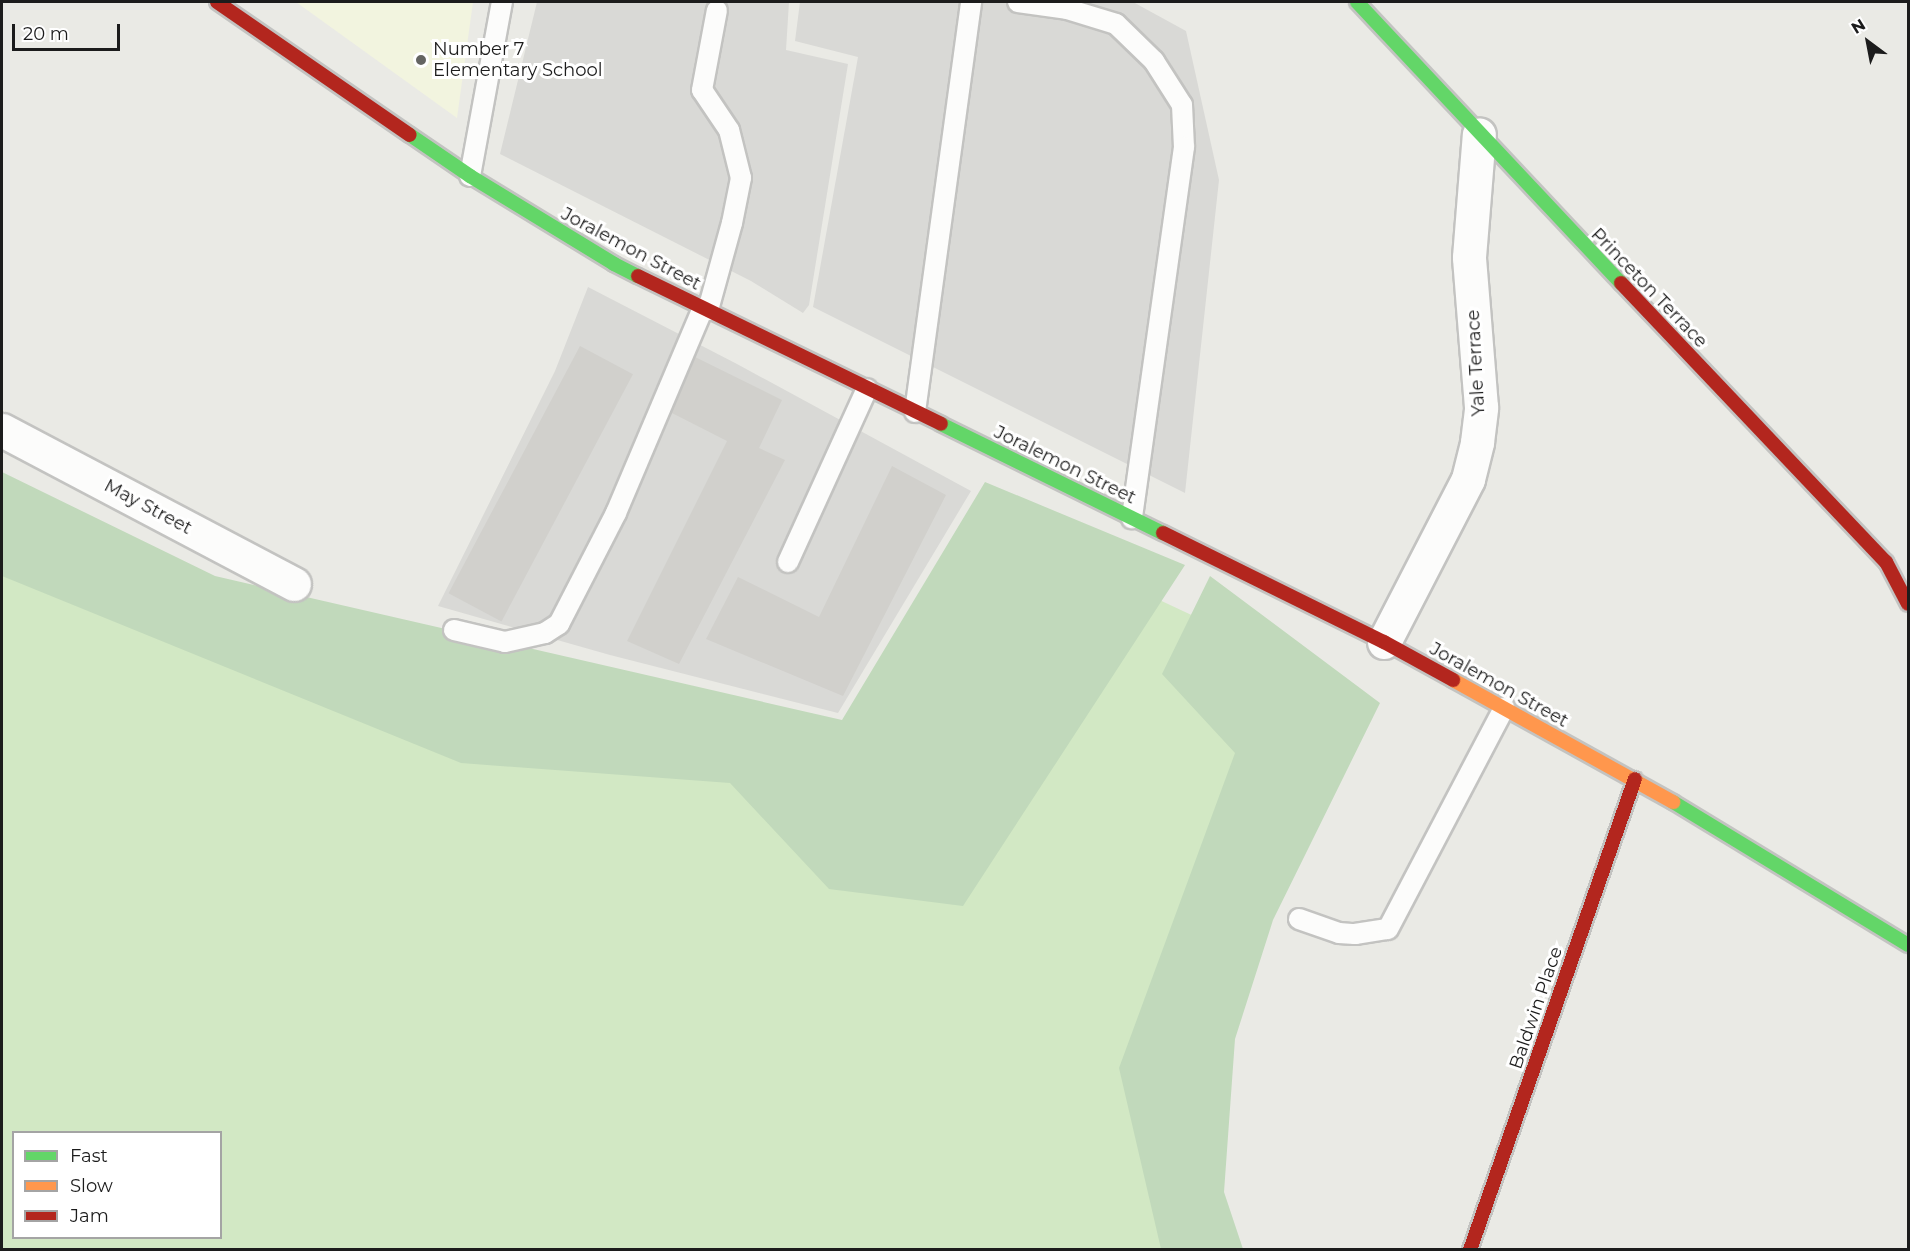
<!DOCTYPE html>
<html>
<head>
<meta charset="utf-8">
<style>
  body { margin:0 }
  #map { position:relative; width:1910px; height:1251px; overflow:hidden; background:#eaeae5; font-family:Montserrat,sans-serif }
  div>[style] { position:absolute }
  .residential>* { inset:0; background:#d9d9d6 }
  .education>* { inset:0; background:#f2f4df }
  .grass>* { inset:0; background:#d2e8c4 }
  .forest>* { inset:0; background:#c1d9bb }
  .building>* { inset:0; background:#d1d0cc; transform-origin:0 0 }
  .roads { filter:drop-shadow(2px 0 #c3c3c1) drop-shadow(-2px 0 #c3c3c1) drop-shadow(0 2px #c3c3c1) drop-shadow(0 -2px #c3c3c1) }
  .lane>* { height:20px; margin:-10px; padding:0 10px; transform-origin:10px; border-radius:10px; background:#fcfcfb }
  .street>* { height:33px; margin:-16.5px; padding:0 16.5px; transform-origin:16.5px; border-radius:16.5px; background:#fcfcfb }
  .fast>* { height:14px; margin:-7px; padding:0 7px; transform-origin:7px; border-radius:7px; background:#63d668 }
  .slow>* { height:14px; margin:-7px; padding:0 7px; transform-origin:7px; border-radius:7px; background:#ff974d }
  .jam>* { height:14px; margin:-7px; padding:0 7px; transform-origin:7px; border-radius:7px; background:#b3261e }
  .dots>* { width:16px; height:16px; translate:-50% -50%; box-sizing:border-box; border:3px solid #fff; border-radius:50% }
  span { translate:-50% -50%; white-space:nowrap; text-align:center; line-height:1.15; -webkit-text-stroke:6px #fff; paint-order:stroke }
  .poi-label { font-size:18px; color:#1c1c1c }
  .left { translate:0 -50%; text-align:left }
  .street-label { font-size:18px; color:#1c1c1c }
  .frame { position:absolute; inset:0; border:3px solid #1c1c1c; pointer-events:none }
  .legend { position:absolute; left:12px; top:1131px; width:210px; height:108px; box-sizing:border-box; background:#fff; border:2px solid #a4a4a4; margin:0; padding:8px 10px; list-style:none; font-size:18px; color:#1c1c1c }
  .legend li { display:flex; align-items:center; gap:12px; height:30px }
  .legend b { width:30px; border:2px solid #a4a4a4 }
  .north { position:absolute; left:1838px; top:12px; width:60px; height:60px; -webkit-text-stroke:4px #fff; paint-order:stroke; rotate:328deg; font-size:16px; font-weight:700; line-height:24px; text-align:center; color:#1c1c1c }
  .north::after { content:''; display:block; margin:auto; width:21px; height:27px; background:#1c1c1c; clip-path:polygon(50% 0,100% 100%,50% 72%,0 100%) }
  .scale { position:absolute; left:12px; top:24px; width:108px; height:27px; box-sizing:border-box; border:3px solid #1c1c1c; border-top:0; padding-left:8px; font-size:18px; line-height:21px; white-space:nowrap; color:#1c1c1c; -webkit-text-stroke:4px #fff; paint-order:stroke }
</style>
</head>
<body>
<div id="map">
  <div class="residential">
    <i style="clip-path:polygon(537px 2px,789px 2px,786px 50px,848px 64px,809px 305px,803px 313px,751px 281px,500px 154px)"></i>
    <i style="clip-path:polygon(800px 2px,1133px 2px,1186px 31px,1219px 180px,1185px 493px,813px 307px,858px 57px,795px 41px)"></i>
    <i style="clip-path:polygon(588px 287px,737px 364px,971px 491px,838px 713px,610px 655px,438px 606px,555px 371px)"></i>
  </div>
  <div class="education">
    <i style="clip-path:polygon(296px 2px,473px 2px,457px 118px)"></i>
  </div>
  <div class="grass">
    <i style="clip-path:polygon(evenodd,978px 515px,1343px 686px,1178px 1067px,1218px 1249px,2px 1249px,2px 559px,737px 769px,835px 869px,978px 515px,14px 1132px,220px 1132px,220px 1238px,14px 1238px,14px 1132px)"></i>
  </div>
  <div class="forest">
    <i style="clip-path:polygon(2px 472px,215px 576px,842px 720px,985px 482px,1185px 565px,963px 906px,829px 889px,730px 783px,461px 763px,2px 576px)"></i>
    <i style="clip-path:polygon(1210px 576px,1380px 703px,1273px 920px,1235px 1039px,1224px 1192px,1243px 1249px,1161px 1249px,1119px 1068px,1235px 753px,1162px 674px)"></i>
  </div>
  <div class="building">
    <i style="left:580px;top:346px;width:60px;height:280px;rotate:28deg"></i>
    <i style="clip-path:polygon(693px 356px,782px 400px,759px 448px,785px 460px,679px 664px,627px 641px,727px 441px,668px 411px)"></i>
    <i style="clip-path:polygon(892px 466px,946px 495px,843px 696px,706px 639px,738px 577px,819px 617px)"></i>
  </div>
  <div class="roads">
    <div class="lane">
      <i style="left:1018px;top:2px;width:49px;rotate:8.1deg"></i>
      <i style="left:1067px;top:9px;width:51px;rotate:17deg"></i>
      <i style="left:1116px;top:24px;width:53px;rotate:44.2deg"></i>
      <i style="left:1154px;top:61px;width:52px;rotate:57.5deg"></i>
      <i style="left:1182px;top:105px;width:42px;rotate:87.3deg"></i>
      <i style="left:1184px;top:147px;width:375px;rotate:98deg"></i>
      <i style="left:470px;top:176px;width:177px;rotate:-79.6deg"></i>
      <i style="left:708px;top:310px;width:90px;rotate:-74.6deg"></i>
      <i style="left:732px;top:223px;width:46px;rotate:-78.7deg"></i>
      <i style="left:741px;top:178px;width:49px;rotate:-104deg"></i>
      <i style="left:729px;top:130px;width:48px;rotate:-124deg"></i>
      <i style="left:702px;top:90px;width:81px;rotate:-79.4deg"></i>
      <i style="left:915px;top:412px;width:414px;rotate:-82.2deg"></i>
      <i style="left:788px;top:562px;width:190px;rotate:-65.5deg"></i>
      <i style="left:454px;top:630px;width:52px;rotate:13.2deg"></i>
      <i style="left:505px;top:642px;width:41px;rotate:-12.7deg"></i>
      <i style="left:545px;top:633px;width:17px;rotate:-33deg"></i>
      <i style="left:559px;top:624px;width:125px;rotate:-62.8deg"></i>
      <i style="left:616px;top:513px;width:223px;rotate:-67deg"></i>
      <i style="left:1299px;top:919px;width:42px;rotate:19.3deg"></i>
      <i style="left:1339px;top:933px;width:16px;rotate:4deg"></i>
      <i style="left:1355px;top:934px;width:33px;rotate:-9deg"></i>
      <i style="left:1388px;top:929px;width:250px;rotate:-62.3deg"></i>
    </div>
    <div class="street">
      <i style="left:2px;top:430px;width:330px;rotate:27.8deg"></i>
      <i style="left:1384px;top:642px;width:183px;rotate:-62.7deg"></i>
      <i style="left:1468px;top:479px;width:38px;rotate:-76deg"></i>
      <i style="left:1477px;top:442px;width:35px;rotate:-83deg"></i>
      <i style="left:1481px;top:407px;width:150px;rotate:-94.6deg"></i>
      <i style="left:1469px;top:257px;width:123px;rotate:-85.4deg"></i>
    </div>
    <div class="fast">
      <i style="left:1357px;top:2px;width:386px;rotate:46.8deg"></i>
      <i style="left:410px;top:135px;width:73px;rotate:34.3deg"></i>
      <i style="left:470px;top:176px;width:169px;rotate:31.4deg"></i>
      <i style="left:614px;top:264px;width:27px;rotate:27deg"></i>
      <i style="left:941px;top:424px;width:247px;rotate:26.2deg"></i>
      <i style="left:1673px;top:802px;width:275px;rotate:31.3deg"></i>
    </div>
    <div class="slow">
      <i style="left:1453px;top:680px;width:252px;rotate:29deg"></i>
    </div>
    <div class="jam">
      <i style="left:217px;top:2px;width:234px;rotate:34.6deg"></i>
      <i style="left:638px;top:276px;width:337px;rotate:26deg"></i>
      <i style="left:1621px;top:283px;width:385px;rotate:46.5deg"></i>
      <i style="left:1886px;top:562px;width:47px;rotate:62.4deg"></i>
      <i style="left:1163px;top:533px;width:246px;rotate:26.3deg"></i>
      <i style="left:1384px;top:642px;width:79px;rotate:28.8deg"></i>
      <i style="left:1470px;top:1250px;width:499px;rotate:-70.7deg"></i>
    </div>
  </div>
  <div class="dots">
    <i style="left:421px;top:60px;background:#646462"></i>
  </div>
  <div class="poi-label">
    <span class="left" style="left:433px;top:60px">Number 7<br>Elementary School</span>
  </div>
  <div class="street-label">
    <span style="left:631px;top:249px;rotate:28deg">Joralemon Street</span>
    <span style="left:1649px;top:288px;rotate:46deg">Princeton Terrace</span>
    <span style="left:1476px;top:363px;rotate:-93deg">Yale Terrace</span>
    <span style="left:1065px;top:465px;rotate:26deg">Joralemon Street</span>
    <span style="left:148px;top:507px;rotate:28deg">May Street</span>
    <span style="left:1499px;top:685px;rotate:29deg">Joralemon Street</span>
    <span style="left:1536px;top:1008px;rotate:-71deg">Baldwin Place</span>
  </div>
  <div class="frame"></div>
  <ul class="legend">
  <li><b style="height:8px;background:#63d668"></b>Fast</li>
  <li><b style="height:8px;background:#ff974d"></b>Slow</li>
  <li><b style="height:8px;background:#b3261e"></b>Jam</li>
  </ul>
  <div class="north">N</div>
  <div class="scale">20 m</div>
</div>
</body>
</html>
